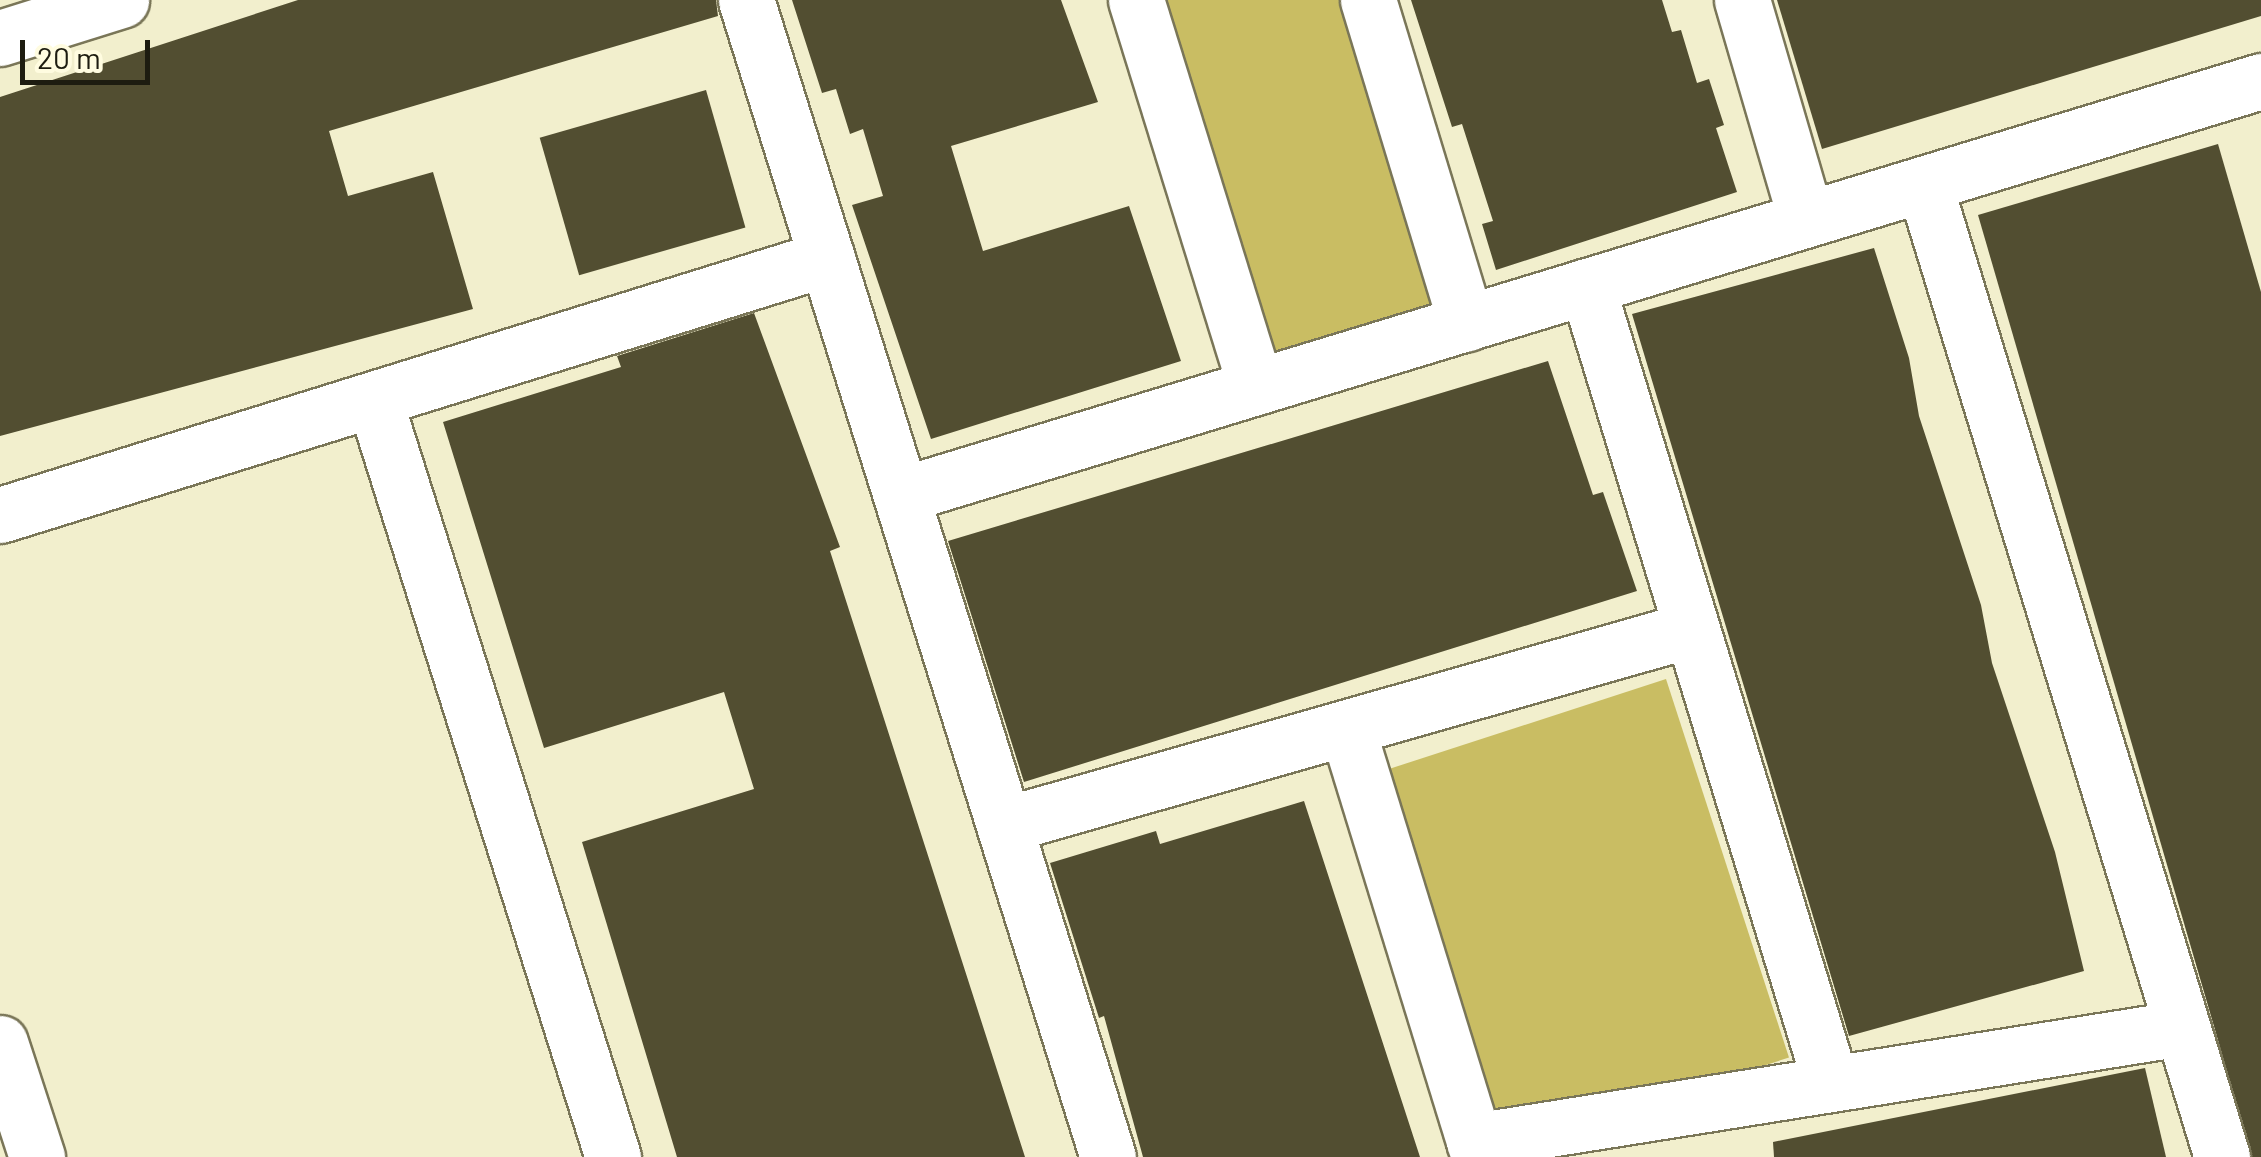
<!DOCTYPE html>
<html>
<head>
<meta charset="utf-8">
<style>
  body { margin:0 }
  #map { position:relative; width:2261px; height:1157px; overflow:hidden; background:#f2efcd; font-family:Barlow,sans-serif }
  div>[style] { position:absolute }
  .green>* { inset:0; background:#c9bd63; transform-origin:0 0 }
  .building>* { inset:0; background:#524e31; transform-origin:0 0 }
  .roads { filter:drop-shadow(2px 0 #7a7658) drop-shadow(-2px 0 #7a7658) drop-shadow(0 2px #7a7658) drop-shadow(0 -2px #7a7658) }
  .minor>* { height:55px; margin:-27.5px; padding:0 27.5px; transform-origin:27.5px; border-radius:27.5px; background:#fff }
  span { translate:-50% -50%; white-space:nowrap; text-align:center; line-height:1.15; -webkit-text-stroke:10px #fffce0; paint-order:stroke }
  .scale { position:absolute; left:20px; top:40px; width:130px; height:45px; box-sizing:border-box; border:5px solid #1d1c10; border-top:0; padding-left:12px; font-size:30px; line-height:35px; white-space:nowrap; color:#1d1c10; -webkit-text-stroke:8px #fffce0; paint-order:stroke }
</style>
</head>
<body>
<div id="map">
  <div class="green">
    <i style="clip-path:polygon(1164px 0,1339px 0,1434px 307px,1275px 356px)"></i>
    <i style="left:1666px;top:679px;width:398px;height:297px;rotate:72deg"></i>
  </div>
  <div class="building">
    <i style="clip-path:polygon(298px 0,716px 0,718px 16px,329px 131px,348px 196px,433px 172px,473px 309px,0 436px,0 97px)"></i>
    <i style="clip-path:polygon(792px 0,1061px 0,1098px 102px,951px 146px,983px 251px,1129px 206px,1181px 361px,931px 439px,852px 205px,883px 196px,863px 129px,850px 134px,836px 89px,822px 93px)"></i>
    <i style="clip-path:polygon(1411px 0,1662px 0,1672px 32px,1681px 30px,1697px 83px,1709px 79px,1724px 125px,1716px 128px,1737px 192px,1496px 270px,1482px 224px,1493px 221px,1462px 124px,1452px 127px)"></i>
    <i style="clip-path:polygon(1777px 0,2261px 0,2261px 16px,1822px 149px)"></i>
    <i style="left:706px;top:90px;width:143px;height:173px;rotate:74deg"></i>
    <i style="clip-path:polygon(2218px 144px,2261px 292px,2261px 1157px,2252px 1157px,1978px 215px)"></i>
    <i style="clip-path:polygon(1874px 248px,1909px 358px,1919px 416px,1981px 605px,1992px 663px,2055px 852px,2084px 971px,1849px 1036px,1632px 314px)"></i>
    <i style="clip-path:polygon(754px 313px,840px 547px,830px 551px,1025px 1157px,677px 1157px,582px 842px,754px 789px,724px 692px,544px 748px,443px 422px,621px 367px,617px 356px)"></i>
    <i style="clip-path:polygon(1548px 361px,1593px 495px,1603px 492px,1637px 591px,1024px 782px,948px 541px)"></i>
    <i style="clip-path:polygon(1304px 801px,1420px 1157px,1143px 1157px,1104px 1016px,1099px 1018px,1050px 863px,1156px 831px,1160px 844px)"></i>
    <i style="clip-path:polygon(2145px 1068px,2166px 1157px,1774px 1157px,1773px 1142px)"></i>
  </div>
  <div class="roads">
    <div class="minor">
      <i style="left:746px;top:0;width:1212px;rotate:72.63deg"></i>
      <i style="left:1136px;top:0;width:405px;rotate:72.8deg"></i>
      <i style="left:1368px;top:0;width:338px;rotate:73.1deg"></i>
      <i style="left:1742px;top:0;width:228px;rotate:73.7deg"></i>
      <i style="left:0;top:38px;width:127px;rotate:-17.4deg"></i>
      <i style="left:1924px;top:184px;width:1018px;rotate:72.97deg"></i>
      <i style="left:1587px;top:286px;width:834px;rotate:73deg"></i>
      <i style="left:374px;top:399px;width:795px;rotate:72.5deg"></i>
      <i style="left:901px;top:495px;width:1422px;rotate:-16.93deg"></i>
      <i style="left:0;top:515px;width:866px;rotate:-17.26deg"></i>
      <i style="left:1347px;top:728px;width:449px;rotate:72.9deg"></i>
      <i style="left:1004px;top:825px;width:715px;rotate:-15.9deg"></i>
      <i style="left:0;top:1043px;width:120px;rotate:72deg"></i>
      <i style="left:1474px;top:1141px;width:717px;rotate:-9.07deg"></i>
    </div>
  </div>
  <div class="scale">20 m</div>
</div>
</body>
</html>
